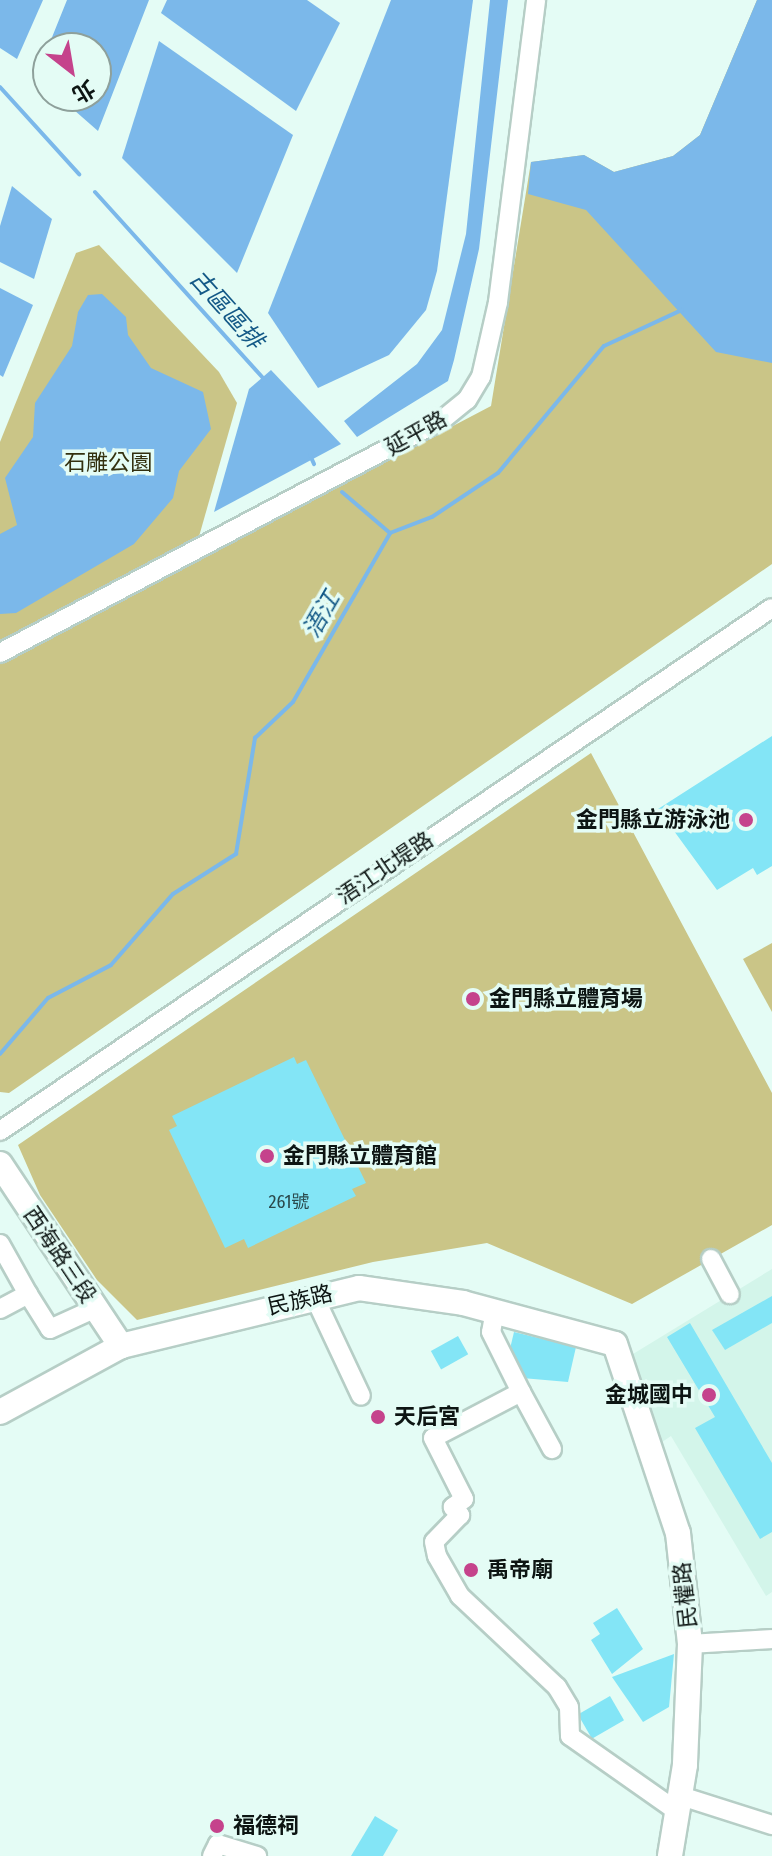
<!DOCTYPE html>
<html>
<head>
<meta charset="utf-8">
<style>
  body { margin:0 }
  #map { position:relative; width:772px; height:1856px; overflow:hidden; background:#e4fcf5; font-family:"Fira Sans Condensed","Noto Sans TC",sans-serif }
  div>[style] { position:absolute }
  .built>* { inset:0; background:#d3f5ea }
  .green>* { inset:0; background:#cac587 }
  .water>* { inset:0; background:#7bb8ea }
  .stream>* { height:4px; margin:-2px; padding:0 2px; transform-origin:2px; border-radius:2px; background:#7bb8ea }
  .building>* { inset:0; background:#83e5f6; transform-origin:0 0 }
  .roads { filter:drop-shadow(2px 0 #b6cec6) drop-shadow(-2px 0 #b6cec6) drop-shadow(0 2px #b6cec6) drop-shadow(0 -2px #b6cec6) }
  .minor>* { height:18px; margin:-9px; padding:0 9px; transform-origin:9px; border-radius:9px; background:#fff }
  .major>* { height:24px; margin:-12px; padding:0 12px; transform-origin:12px; border-radius:12px; background:#fff }
  .dots>* { width:22px; height:22px; translate:-50% -50%; box-sizing:border-box; border:4px solid #e4fcf5; border-radius:50% }
  span { translate:-50% -50%; white-space:nowrap; text-align:center; line-height:1.15; -webkit-text-stroke:7px #e4fcf5; paint-order:stroke }
  .number-label { font-size:18px; color:#2a494c }
  .number-label span { -webkit-text-stroke-width:0 }
  .street-label { font-size:22px; color:#0d1513 }
  .park-label { font-size:22px; color:#33300f }
  .poi-label { font-size:22px; color:#0d1513; font-weight:700 }
  .right { translate:-100% -50%; text-align:right }
  .left { translate:0 -50%; text-align:left }
  .water-label { font-size:24px; color:#145987; font-style:italic }
  .north { position:absolute; left:32px; top:32px; width:80px; height:80px; box-sizing:border-box; background:#e4fcf5; border:2px solid #8ea09b; border-radius:50%; rotate:149deg; font-size:22px; font-weight:700; line-height:32px; text-align:center; color:#0d1513 }
  .north::after { content:''; display:block; margin:auto; width:28px; height:36px; background:#c5438c; clip-path:polygon(50% 0,100% 100%,50% 72%,0 100%) }
</style>
</head>
<body>
<div id="map">
  <div class="built">
    <i style="clip-path:polygon(772px 1269px,772px 1592px,766px 1596px,671px 1436px,662px 1442px,633px 1354px)"></i>
  </div>
  <div class="green">
    <i style="clip-path:polygon(757px 0,772px 0,772px 564px,9px 1093px,0 1092px,0 664px,491px 406px,531px 162px,584px 155px,614px 172px,673px 156px,700px 135px)"></i>
    <i style="clip-path:polygon(99px 245px,219px 372px,237px 403px,198px 540px,0 642px,0 442px,76px 253px)"></i>
    <i style="clip-path:polygon(591px 753px,772px 1093px,772px 1225px,632px 1304px,487px 1243px,373px 1262px,137px 1320px,97px 1280px,40px 1195px,18px 1145px)"></i>
    <i style="clip-path:polygon(772px 943px,772px 1012px,743px 959px)"></i>
  </div>
  <div class="water">
    <i style="clip-path:polygon(0 0,43px 0,17px 59px,0 48px)"></i>
    <i style="clip-path:polygon(67px 0,149px 0,98px 131px,58px 96px,96px 96px,96px 48px,48px 48px,48px 87px,36px 77px)"></i>
    <i style="clip-path:polygon(167px 0,307px 0,340px 23px,296px 111px,161px 13px)"></i>
    <i style="clip-path:polygon(391px 0,473px 0,437px 271px,426px 310px,389px 355px,318px 388px,268px 313px)"></i>
    <i style="clip-path:polygon(490px 0,508px 0,479px 249px,454px 360px,448px 381px,357px 437px,344px 421px,417px 364px,442px 330px,466px 234px)"></i>
    <i style="clip-path:polygon(757px 0,772px 0,772px 363px,716px 352px,586px 210px,528px 194px,531px 162px,584px 155px,614px 172px,673px 156px,700px 135px)"></i>
    <i style="clip-path:polygon(159px 41px,293px 135px,237px 273px,122px 158px)"></i>
    <i style="clip-path:polygon(12px 186px,52px 219px,34px 279px,0 262px,0 226px)"></i>
    <i style="clip-path:polygon(0 288px,33px 305px,3px 377px,0 375px)"></i>
    <i style="clip-path:polygon(102px 294px,126px 317px,128px 335px,151px 368px,203px 392px,211px 429px,179px 471px,173px 498px,134px 544px,16px 613px,0 614px,0 534px,17px 525px,5px 478px,33px 437px,35px 403px,72px 346px,78px 312px,88px 295px)"></i>
    <i style="clip-path:polygon(271px 370px,341px 444px,214px 512px,249px 389px)"></i>
  </div>
  <div class="stream">
    <i style="left:0;top:87px;width:118px;rotate:47.8deg"></i>
    <i style="left:95px;top:192px;width:253px;rotate:47.9deg"></i>
    <i style="left:310px;top:455px;width:10px;rotate:66deg"></i>
    <i style="left:342px;top:492px;width:63px;rotate:40.5deg"></i>
    <i style="left:0;top:1054px;width:74px;rotate:-49.4deg"></i>
    <i style="left:48px;top:998px;width:71px;rotate:-27.6deg"></i>
    <i style="left:111px;top:965px;width:94px;rotate:-48.9deg"></i>
    <i style="left:173px;top:894px;width:75px;rotate:-32.4deg"></i>
    <i style="left:236px;top:854px;width:118px;rotate:-80.7deg"></i>
    <i style="left:255px;top:738px;width:52px;rotate:-43.5deg"></i>
    <i style="left:293px;top:702px;width:195px;rotate:-60.1deg"></i>
    <i style="left:390px;top:533px;width:45px;rotate:-20.9deg"></i>
    <i style="left:432px;top:517px;width:79px;rotate:-33.7deg"></i>
    <i style="left:498px;top:473px;width:165px;rotate:-50.2deg"></i>
    <i style="left:604px;top:346px;width:86px;rotate:-24.8deg"></i>
  </div>
  <div class="building">
    <i style="clip-path:polygon(772px 736px,772px 866px,757px 875px,753px 868px,717px 890px,658px 809px)"></i>
    <i style="clip-path:polygon(294px 1057px,297px 1064px,306px 1060px,366px 1183px,352px 1189px,356px 1196px,248px 1248px,244px 1239px,225px 1248px,169px 1130px,177px 1126px,172px 1116px)"></i>
    <i style="clip-path:polygon(772px 1296px,772px 1323px,725px 1350px,712px 1330px)"></i>
    <i style="clip-path:polygon(690px 1323px,772px 1463px,772px 1532px,760px 1539px,695px 1428px,715px 1417px,667px 1337px)"></i>
    <i style="clip-path:polygon(514px 1332px,576px 1347px,568px 1382px,522px 1378px,509px 1353px)"></i>
    <i style="left:458px;top:1336px;width:21px;height:31px;rotate:61deg"></i>
    <i style="clip-path:polygon(617px 1608px,643px 1649px,612px 1674px,591px 1640px,600px 1634px,593px 1623px)"></i>
    <i style="clip-path:polygon(674px 1654px,669px 1707px,643px 1722px,612px 1677px)"></i>
    <i style="left:610px;top:1696px;width:28px;height:37px;rotate:60deg"></i>
    <i style="clip-path:polygon(375px 1816px,398px 1830px,383px 1856px,351px 1856px)"></i>
  </div>
  <div class="roads">
    <div class="minor">
      <i style="left:0;top:653px;width:500px;rotate:-27.8deg"></i>
      <i style="left:442px;top:420px;width:32px;rotate:-39deg"></i>
      <i style="left:467px;top:400px;width:27px;rotate:-59deg"></i>
      <i style="left:481px;top:377px;width:77px;rotate:-77.2deg"></i>
      <i style="left:498px;top:302px;width:304px;rotate:-82.8deg"></i>
      <i style="left:0;top:1131px;width:932px;rotate:-34.12deg"></i>
      <i style="left:0;top:1244px;width:57px;rotate:60.8deg"></i>
      <i style="left:711px;top:1259px;width:40px;rotate:62deg"></i>
      <i style="left:314px;top:1296px;width:110px;rotate:64.8deg"></i>
      <i style="left:0;top:1309px;width:32px;rotate:-28deg"></i>
      <i style="left:28px;top:1294px;width:41px;rotate:57.8deg"></i>
      <i style="left:50px;top:1329px;width:51px;rotate:-24.5deg"></i>
      <i style="left:495px;top:1310px;width:22px;rotate:100deg"></i>
      <i style="left:491px;top:1332px;width:67px;rotate:63.4deg"></i>
      <i style="left:521px;top:1392px;width:99px;rotate:152.4deg"></i>
      <i style="left:433px;top:1438px;width:68px;rotate:63.1deg"></i>
      <i style="left:464px;top:1499px;width:14px;rotate:144deg"></i>
      <i style="left:453px;top:1507px;width:11px;rotate:49deg"></i>
      <i style="left:460px;top:1515px;width:37px;rotate:134deg"></i>
      <i style="left:434px;top:1542px;width:14px;rotate:78deg"></i>
      <i style="left:437px;top:1556px;width:46px;rotate:60.1deg"></i>
      <i style="left:460px;top:1596px;width:133px;rotate:43.2deg"></i>
      <i style="left:557px;top:1687px;width:23px;rotate:59deg"></i>
      <i style="left:569px;top:1707px;width:29px;rotate:88deg"></i>
      <i style="left:570px;top:1736px;width:132px;rotate:35.1deg"></i>
      <i style="left:521px;top:1392px;width:65px;rotate:61.5deg"></i>
      <i style="left:690px;top:1644px;width:82px;rotate:-3.5deg"></i>
      <i style="left:681px;top:1796px;width:96px;rotate:17.7deg"></i>
      <i style="left:212px;top:1856px;width:13px;rotate:-63deg"></i>
      <i style="left:218px;top:1844px;width:41px;rotate:17.1deg"></i>
    </div>
    <div class="major">
      <i style="left:0;top:1164px;width:219px;rotate:56.4deg"></i>
      <i style="left:0;top:1412px;width:138px;rotate:-28.6deg"></i>
      <i style="left:121px;top:1346px;width:245px;rotate:-13.7deg"></i>
      <i style="left:359px;top:1288px;width:105px;rotate:8.2deg"></i>
      <i style="left:463px;top:1303px;width:157px;rotate:15.1deg"></i>
      <i style="left:615px;top:1344px;width:199px;rotate:71.6deg"></i>
      <i style="left:678px;top:1533px;width:112px;rotate:83.8deg"></i>
      <i style="left:690px;top:1644px;width:121px;rotate:92.4deg"></i>
      <i style="left:685px;top:1765px;width:92px;rotate:99.4deg"></i>
    </div>
  </div>
  <div class="dots">
    <i style="left:746px;top:820px;background:#c5438c"></i>
    <i style="left:473px;top:999px;background:#c5438c"></i>
    <i style="left:267px;top:1156px;background:#c5438c"></i>
    <i style="left:709px;top:1395px;background:#c5438c"></i>
    <i style="left:378px;top:1417px;background:#c5438c"></i>
    <i style="left:471px;top:1570px;background:#c5438c"></i>
    <i style="left:217px;top:1826px;background:#c5438c"></i>
  </div>
  <div class="number-label">
    <span style="left:289px;top:1202px">261號</span>
  </div>
  <div class="street-label">
    <span style="left:416px;top:433px;rotate:-29deg">延平路</span>
    <span style="left:385px;top:868px;rotate:-34deg">浯江北堤路</span>
    <span style="left:60px;top:1255px;rotate:56deg">西海路三段</span>
    <span style="left:300px;top:1300px;rotate:-13deg">民族路</span>
    <span style="left:685px;top:1595px;rotate:-96deg">民權路</span>
  </div>
  <div class="park-label">
    <span style="left:108px;top:463px">石雕公園</span>
  </div>
  <div class="poi-label">
    <span class="right" style="left:730px;top:820px">金門縣立游泳池</span>
    <span class="left" style="left:489px;top:999px">金門縣立體育場</span>
    <span class="left" style="left:283px;top:1156px">金門縣立體育館</span>
    <span class="right" style="left:693px;top:1395px">金城國中</span>
    <span class="left" style="left:394px;top:1417px">天后宮</span>
    <span class="left" style="left:487px;top:1570px">禹帝廟</span>
    <span class="left" style="left:233px;top:1826px">福德祠</span>
  </div>
  <div class="water-label">
    <span style="left:226px;top:310px;rotate:48deg">古區區排</span>
    <span style="left:322px;top:615px;rotate:-60deg">浯江</span>
  </div>
  <div class="north">北</div>
</div>
</body>
</html>
